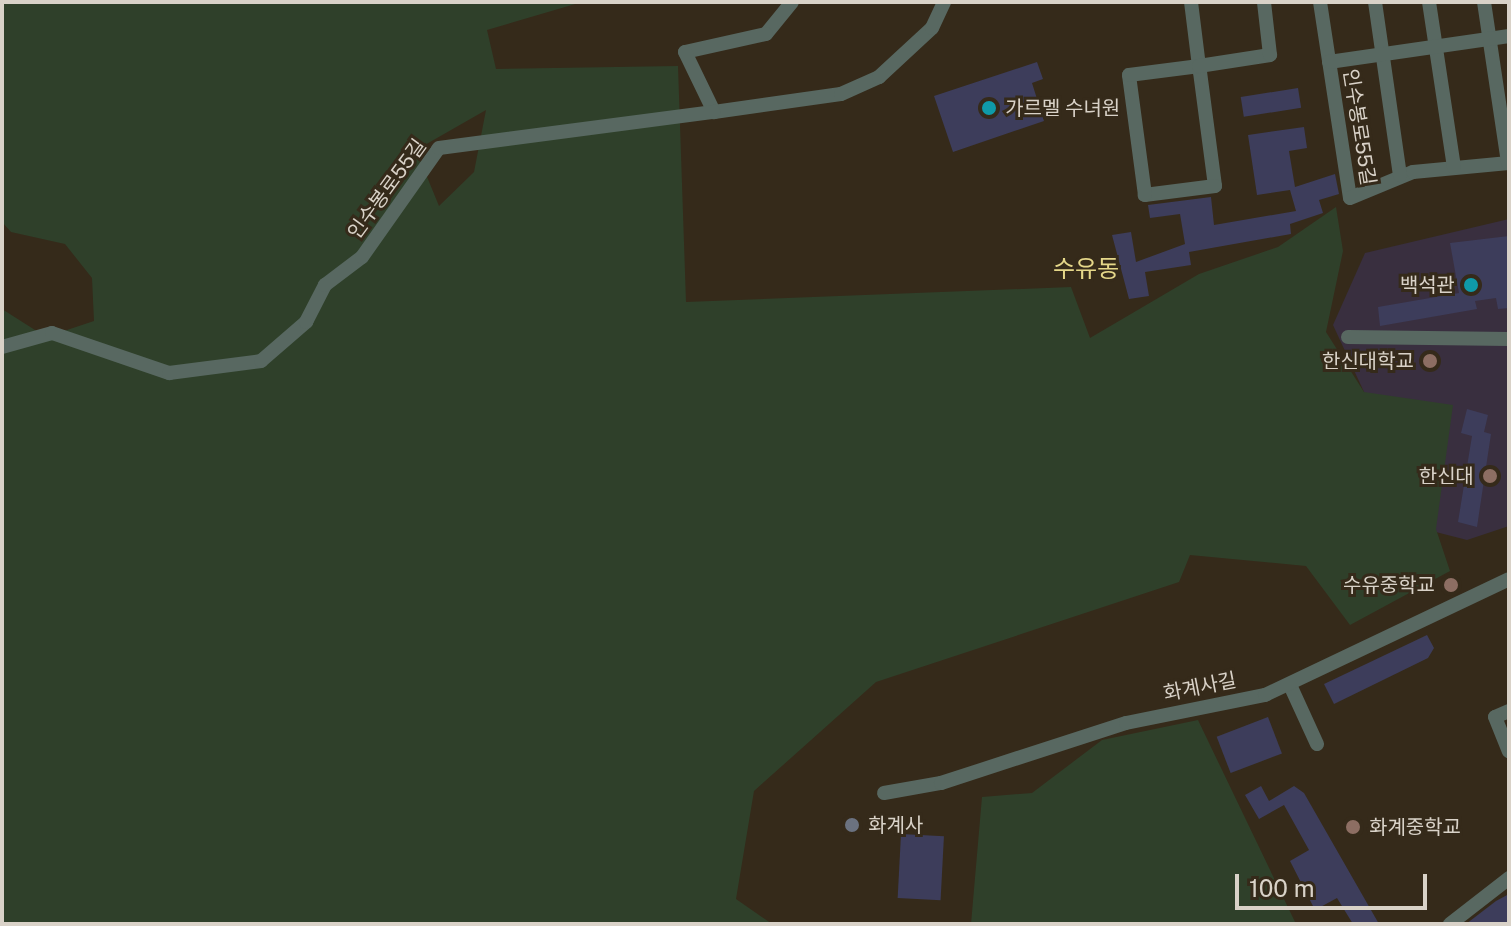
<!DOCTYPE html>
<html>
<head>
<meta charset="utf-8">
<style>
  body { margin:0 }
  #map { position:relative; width:1511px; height:926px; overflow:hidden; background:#352a1a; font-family:"Public Sans","Noto Sans KR",sans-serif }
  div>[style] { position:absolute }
  .education>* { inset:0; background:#392f3f }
  .green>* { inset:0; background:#2f402a }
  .building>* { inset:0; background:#3d3d5b; transform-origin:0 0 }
  .minor>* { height:14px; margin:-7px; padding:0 7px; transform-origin:7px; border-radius:7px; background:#586861 }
  .dots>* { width:22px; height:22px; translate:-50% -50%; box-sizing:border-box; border:4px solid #352a1a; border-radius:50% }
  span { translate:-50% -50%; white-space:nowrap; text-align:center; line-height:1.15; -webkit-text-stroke:6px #352a1a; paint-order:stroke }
  .poi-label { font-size:20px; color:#d9d2c8 }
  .left { translate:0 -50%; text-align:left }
  .right { translate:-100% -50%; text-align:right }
  .street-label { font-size:20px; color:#d9d2c8 }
  .quarter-label { font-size:24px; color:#e5d789 }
  .frame { position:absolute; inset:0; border:4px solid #d9d2c8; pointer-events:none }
  .scale { position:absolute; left:1235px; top:874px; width:192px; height:36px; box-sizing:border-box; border:4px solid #d9d2c8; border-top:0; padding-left:10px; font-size:24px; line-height:28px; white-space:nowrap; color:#d9d2c8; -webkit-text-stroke:6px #352a1a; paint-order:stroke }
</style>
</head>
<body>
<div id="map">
  <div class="education">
    <i style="clip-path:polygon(1509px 219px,1509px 526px,1467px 540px,1428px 530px,1333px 325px,1365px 253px)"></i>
  </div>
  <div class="green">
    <i style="clip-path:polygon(evenodd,2px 2px,582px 2px,487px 30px,496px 69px,678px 66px,686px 302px,1071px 287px,1090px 338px,1199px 274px,1278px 247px,1336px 207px,1343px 251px,1326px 332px,1364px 392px,1453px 405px,1436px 529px,1450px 571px,1350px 625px,1306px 566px,1190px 555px,1179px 582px,876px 682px,754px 791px,736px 899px,772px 924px,2px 924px,2px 309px,46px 337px,94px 321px,92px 278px,65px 244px,11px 232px,2px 222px,2px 2px,486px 110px,474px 172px,439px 206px,416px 150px,486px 110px)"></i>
    <i style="clip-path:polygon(1198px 720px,1296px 924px,971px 924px,982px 797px,1032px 793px,1102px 740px)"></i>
  </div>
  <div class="building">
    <i style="clip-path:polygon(1037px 62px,1043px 79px,1032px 83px,1044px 121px,953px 152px,934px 96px)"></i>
    <i style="left:1298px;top:88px;width:20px;height:58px;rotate:81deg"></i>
    <i style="clip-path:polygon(1304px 127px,1307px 148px,1289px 151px,1295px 187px,1335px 174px,1339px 194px,1319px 200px,1323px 213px,1290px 224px,1291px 234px,1189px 252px,1191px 265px,1145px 272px,1149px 296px,1129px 299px,1112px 235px,1131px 232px,1136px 262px,1185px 244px,1180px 214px,1150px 218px,1148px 205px,1211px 197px,1214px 225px,1296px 211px,1290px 190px,1257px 195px,1248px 135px)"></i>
    <i style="clip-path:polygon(1509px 236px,1509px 308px,1498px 309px,1496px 298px,1475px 301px,1477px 309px,1380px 326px,1378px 307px,1459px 293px,1450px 243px)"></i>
    <i style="clip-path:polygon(1467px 409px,1488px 415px,1484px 432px,1491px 434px,1477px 527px,1458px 522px,1472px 436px,1461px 433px)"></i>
    <i style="clip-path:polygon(1427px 635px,1434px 648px,1428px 658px,1334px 704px,1324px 684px)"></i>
    <i style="left:1268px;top:717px;width:39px;height:55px;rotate:69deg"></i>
    <i style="clip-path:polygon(1261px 786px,1269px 801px,1294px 786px,1304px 793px,1379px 924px,1353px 924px,1337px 898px,1315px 910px,1290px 861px,1309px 850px,1284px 805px,1259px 819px,1245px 795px)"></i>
    <i style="left:901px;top:834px;width:43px;height:64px;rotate:3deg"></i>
    <i style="clip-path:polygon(1509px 894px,1509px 924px,1466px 924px,1496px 901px)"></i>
  </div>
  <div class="minor">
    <i style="left:792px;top:2px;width:41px;rotate:129.1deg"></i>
    <i style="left:766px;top:34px;width:83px;rotate:167.5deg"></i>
    <i style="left:685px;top:52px;width:67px;rotate:64.2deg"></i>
    <i style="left:714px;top:112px;width:128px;rotate:-8.1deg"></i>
    <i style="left:841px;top:94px;width:42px;rotate:-24.1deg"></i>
    <i style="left:879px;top:77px;width:72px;rotate:-42.8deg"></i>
    <i style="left:932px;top:28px;width:29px;rotate:-65deg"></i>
    <i style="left:1191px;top:2px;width:64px;rotate:82.9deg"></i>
    <i style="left:1199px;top:66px;width:6px;rotate:81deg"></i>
    <i style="left:1200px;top:72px;width:115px;rotate:82.5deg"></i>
    <i style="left:1215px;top:186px;width:71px;rotate:172.7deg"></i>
    <i style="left:1145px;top:195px;width:121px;rotate:-97.6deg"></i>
    <i style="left:1129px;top:75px;width:71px;rotate:-7.3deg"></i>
    <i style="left:1199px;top:66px;width:72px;rotate:-8.8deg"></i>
    <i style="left:1270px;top:55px;width:53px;rotate:-96.5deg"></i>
    <i style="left:1320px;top:2px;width:198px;rotate:81.3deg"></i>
    <i style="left:1350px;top:198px;width:68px;rotate:-22.4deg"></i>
    <i style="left:1413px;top:172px;width:96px;rotate:-5.4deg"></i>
    <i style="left:1375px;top:2px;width:175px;rotate:81.8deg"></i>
    <i style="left:1429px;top:2px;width:167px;rotate:81.4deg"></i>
    <i style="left:1484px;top:2px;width:163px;rotate:81.5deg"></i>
    <i style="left:1329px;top:62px;width:182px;rotate:-8.2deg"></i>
    <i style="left:1348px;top:337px;width:161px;rotate:0.7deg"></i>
    <i style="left:2px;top:347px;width:52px;rotate:-15.6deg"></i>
    <i style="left:52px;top:333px;width:124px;rotate:18.9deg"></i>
    <i style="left:169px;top:373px;width:93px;rotate:-7.4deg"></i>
    <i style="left:261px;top:361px;width:60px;rotate:-40.9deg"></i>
    <i style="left:306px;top:322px;width:42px;rotate:-62.8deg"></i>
    <i style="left:325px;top:285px;width:46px;rotate:-37.1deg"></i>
    <i style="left:362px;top:257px;width:133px;rotate:-54.8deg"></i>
    <i style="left:439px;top:148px;width:277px;rotate:-7.5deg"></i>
    <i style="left:1290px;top:685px;width:65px;rotate:65.4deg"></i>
    <i style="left:1509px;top:711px;width:15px;rotate:157deg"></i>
    <i style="left:1495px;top:717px;width:37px;rotate:68deg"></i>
    <i style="left:884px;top:793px;width:58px;rotate:-10deg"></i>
    <i style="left:941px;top:783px;width:194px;rotate:-18deg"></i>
    <i style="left:1126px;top:723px;width:142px;rotate:-11.4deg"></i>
    <i style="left:1265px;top:695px;width:270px;rotate:-25.4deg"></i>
    <i style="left:1450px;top:924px;width:75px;rotate:-37.9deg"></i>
  </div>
  <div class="dots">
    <i style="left:989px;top:108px;background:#0f9aa8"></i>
    <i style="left:1471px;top:285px;background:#0f9aa8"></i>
    <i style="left:1430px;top:361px;background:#8d6e63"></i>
    <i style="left:1490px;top:476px;background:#8d6e63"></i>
    <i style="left:1451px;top:585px;background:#8d6e63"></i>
    <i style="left:852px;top:825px;background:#6b7280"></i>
    <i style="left:1353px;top:827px;background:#8d6e63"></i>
  </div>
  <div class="poi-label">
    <span class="left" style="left:1005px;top:108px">가르멜 수녀원</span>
    <span class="right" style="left:1455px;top:285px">백석관</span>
    <span class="right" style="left:1414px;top:361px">한신대학교</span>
    <span class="right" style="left:1474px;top:476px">한신대</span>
    <span class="right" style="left:1435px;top:585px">수유중학교</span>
    <span class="left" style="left:868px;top:825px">화계사</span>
    <span class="left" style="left:1369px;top:827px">화계중학교</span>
  </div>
  <div class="street-label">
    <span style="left:1359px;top:127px;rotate:81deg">인수봉로55길</span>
    <span style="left:387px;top:189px;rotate:-54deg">인수봉로55길</span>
    <span style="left:1200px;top:687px;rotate:-11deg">화계사길</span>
  </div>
  <div class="quarter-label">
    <span style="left:1086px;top:269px">수유동</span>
  </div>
  <div class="frame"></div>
  <div class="scale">100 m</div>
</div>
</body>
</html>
